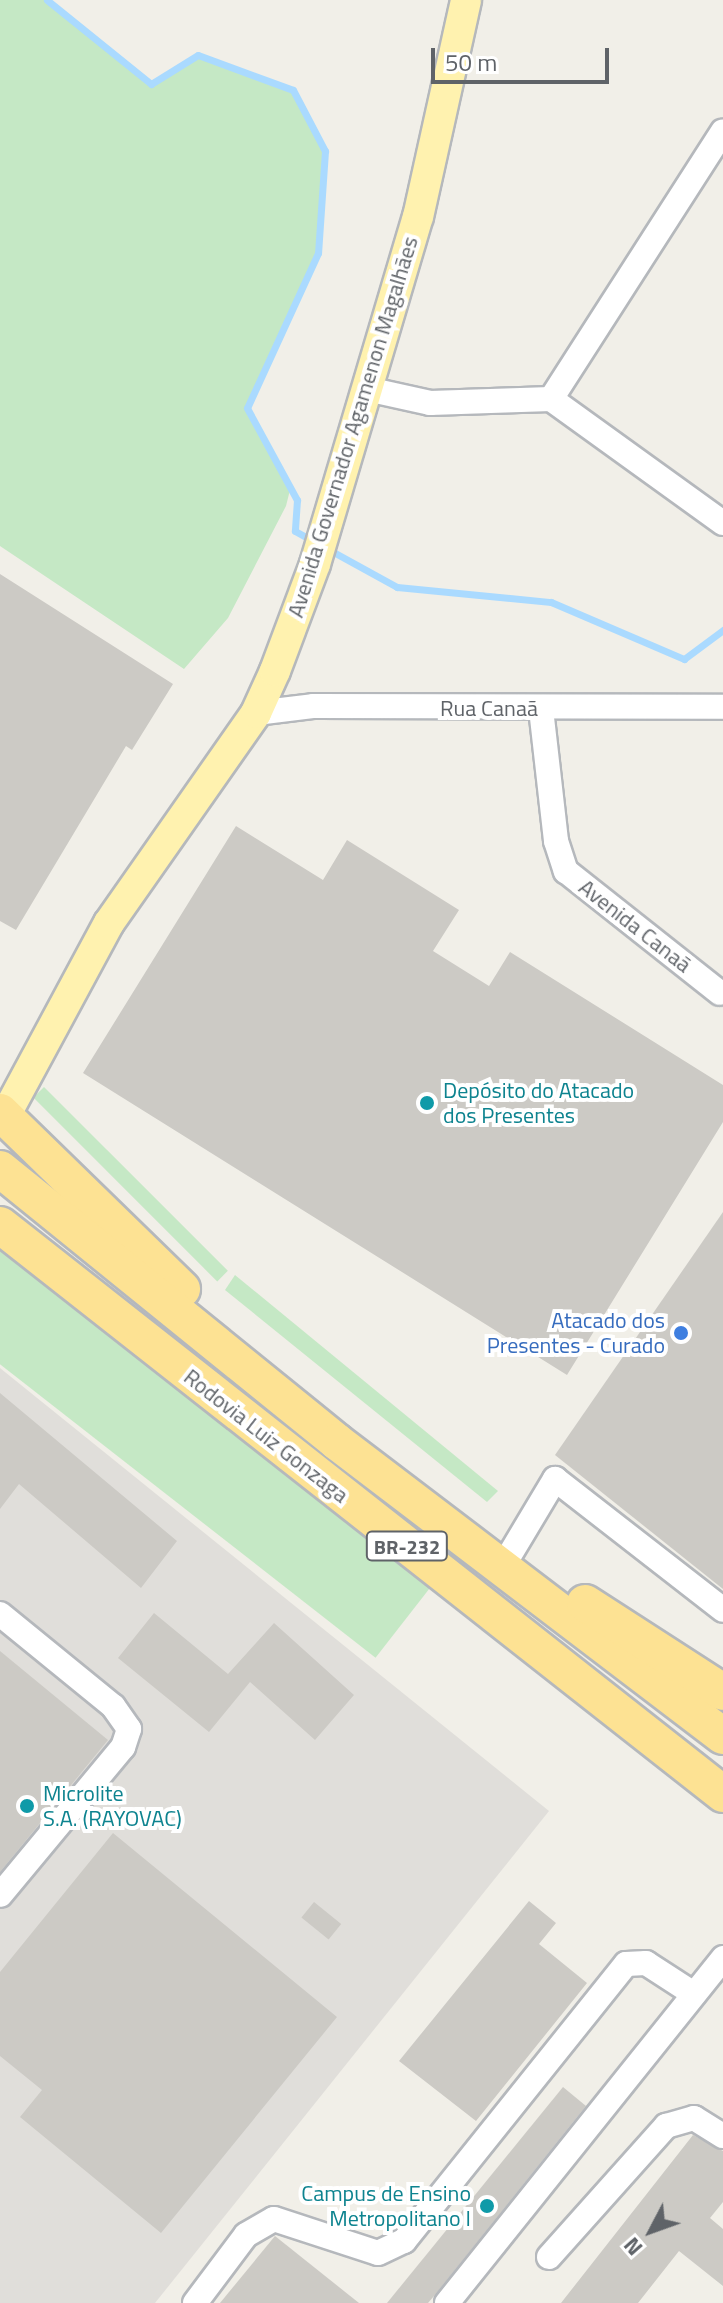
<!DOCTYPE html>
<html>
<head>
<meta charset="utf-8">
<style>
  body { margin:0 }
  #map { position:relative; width:723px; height:2303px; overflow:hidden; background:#f1efe8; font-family:"Titillium Web",sans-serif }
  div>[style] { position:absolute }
  .industrial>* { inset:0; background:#e0deda }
  .green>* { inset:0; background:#c5e8c5; transform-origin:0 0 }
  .stream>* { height:7px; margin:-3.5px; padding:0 3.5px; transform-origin:3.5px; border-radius:3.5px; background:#aadaff }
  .building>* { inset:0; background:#cccac5; transform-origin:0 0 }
  .roads { filter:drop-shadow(2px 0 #b5b8bc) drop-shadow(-2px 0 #b5b8bc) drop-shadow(0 2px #b5b8bc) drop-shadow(0 -2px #b5b8bc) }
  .minor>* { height:24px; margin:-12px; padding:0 12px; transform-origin:12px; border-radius:12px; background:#fff }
  .major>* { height:30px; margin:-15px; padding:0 15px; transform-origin:15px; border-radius:15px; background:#fff2af }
  .highway>* { height:36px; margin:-18px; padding:0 18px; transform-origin:18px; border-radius:18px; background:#fde293 }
  .dots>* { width:22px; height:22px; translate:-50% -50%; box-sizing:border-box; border:4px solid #fff; border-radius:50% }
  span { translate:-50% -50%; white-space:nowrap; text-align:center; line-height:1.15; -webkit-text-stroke:8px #fff; paint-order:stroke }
  .shield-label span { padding:2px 6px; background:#fff; border:2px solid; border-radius:6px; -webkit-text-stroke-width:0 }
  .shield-label { font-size:20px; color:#5f6368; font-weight:700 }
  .street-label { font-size:22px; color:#5f6368 }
  .culture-label { font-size:22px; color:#0d838f }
  .left { translate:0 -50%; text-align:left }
  .right { translate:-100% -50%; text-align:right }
  .shop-label { font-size:22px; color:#366cbe }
  .north { position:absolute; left:611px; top:2191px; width:80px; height:80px; -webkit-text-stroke:6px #fff; paint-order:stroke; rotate:229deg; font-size:22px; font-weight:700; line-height:32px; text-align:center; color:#5f6368 }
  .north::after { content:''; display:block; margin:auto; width:28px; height:36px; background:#5f6368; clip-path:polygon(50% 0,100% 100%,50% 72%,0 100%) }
  .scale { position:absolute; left:431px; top:48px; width:178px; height:36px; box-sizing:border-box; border:4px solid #5f6368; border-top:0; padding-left:10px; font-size:24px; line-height:28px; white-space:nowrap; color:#5f6368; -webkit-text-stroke:6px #fff; paint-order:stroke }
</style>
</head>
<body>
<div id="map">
  <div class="industrial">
    <i style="clip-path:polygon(0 1368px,549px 1811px,155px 2303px,0 2303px)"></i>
  </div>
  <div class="green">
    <i style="clip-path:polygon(0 0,47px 0,151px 84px,198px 55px,293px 90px,325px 151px,318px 253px,247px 408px,290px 490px,286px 506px,228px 618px,184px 669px,0 546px)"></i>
    <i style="left:44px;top:1087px;width:260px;height:15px;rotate:45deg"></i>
    <i style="left:0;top:1245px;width:550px;height:94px;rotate:38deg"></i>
    <i style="clip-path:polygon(235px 1275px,498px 1491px,487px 1502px,225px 1290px)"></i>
  </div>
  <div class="stream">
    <i style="left:47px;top:0;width:134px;rotate:38.9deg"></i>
    <i style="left:151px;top:84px;width:55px;rotate:-31.7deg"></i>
    <i style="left:198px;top:55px;width:101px;rotate:20.2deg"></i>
    <i style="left:293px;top:90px;width:69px;rotate:62.3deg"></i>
    <i style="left:325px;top:151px;width:102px;rotate:93.9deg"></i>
    <i style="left:318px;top:253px;width:170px;rotate:114.6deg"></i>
    <i style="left:247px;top:408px;width:105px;rotate:61.5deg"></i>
    <i style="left:297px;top:500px;width:31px;rotate:94deg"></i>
    <i style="left:295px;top:531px;width:23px;rotate:29deg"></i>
    <i style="left:326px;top:548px;width:81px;rotate:28.8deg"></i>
    <i style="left:397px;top:587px;width:155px;rotate:5.6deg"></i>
    <i style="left:551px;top:602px;width:145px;rotate:23.2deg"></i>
    <i style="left:684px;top:659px;width:49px;rotate:-36.6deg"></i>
  </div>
  <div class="building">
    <i style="clip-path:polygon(0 574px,173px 684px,132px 750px,126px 746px,16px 930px,0 921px)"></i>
    <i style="clip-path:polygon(236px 826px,323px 880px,347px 840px,459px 910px,433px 951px,489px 986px,510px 952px,723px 1085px,723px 1122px,567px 1375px,83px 1073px)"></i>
    <i style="clip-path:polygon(723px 1212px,723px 1589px,555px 1455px)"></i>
    <i style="clip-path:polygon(0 1393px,177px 1541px,141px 1588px,19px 1484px,0 1509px)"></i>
    <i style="clip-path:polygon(154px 1613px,228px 1674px,274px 1623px,354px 1695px,315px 1740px,250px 1682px,209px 1732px,118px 1658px)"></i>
    <i style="clip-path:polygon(0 1651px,108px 1740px,0 1872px)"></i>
    <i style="clip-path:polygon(113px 1833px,337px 2017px,161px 2233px,20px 2117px,42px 2090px,0 2056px,0 1972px)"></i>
    <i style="clip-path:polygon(529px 1901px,556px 1923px,539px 1944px,587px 1983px,476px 2121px,399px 2061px)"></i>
    <i style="left:314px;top:1902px;width:35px;height:20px;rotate:39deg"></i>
    <i style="clip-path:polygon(563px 2087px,586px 2106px,434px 2296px,428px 2303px,387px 2303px)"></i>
    <i style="clip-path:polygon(693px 2135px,723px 2151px,723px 2202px,710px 2218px,723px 2229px,723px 2286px,679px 2251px,638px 2303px,561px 2303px)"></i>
    <i style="clip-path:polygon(275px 2236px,359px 2303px,220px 2303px)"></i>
  </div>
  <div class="roads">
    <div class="minor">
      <i style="left:367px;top:389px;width:65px;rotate:12.5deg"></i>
      <i style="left:430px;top:403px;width:121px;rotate:-1.9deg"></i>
      <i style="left:551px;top:399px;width:318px;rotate:-57.3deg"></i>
      <i style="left:551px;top:399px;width:212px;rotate:35.8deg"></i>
      <i style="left:541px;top:709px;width:133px;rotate:83.5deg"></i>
      <i style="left:556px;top:841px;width:32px;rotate:72deg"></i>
      <i style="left:566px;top:871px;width:196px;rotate:38.4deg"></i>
      <i style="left:256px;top:713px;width:57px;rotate:-7deg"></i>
      <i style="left:313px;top:706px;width:410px;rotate:0.1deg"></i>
      <i style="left:509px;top:1556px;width:90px;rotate:-59.1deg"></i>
      <i style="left:555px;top:1479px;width:213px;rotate:37.9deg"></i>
      <i style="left:0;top:1614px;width:146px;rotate:39.2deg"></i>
      <i style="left:113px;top:1706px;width:28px;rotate:55deg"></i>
      <i style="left:129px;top:1729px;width:19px;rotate:108deg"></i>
      <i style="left:123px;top:1747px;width:192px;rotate:129.7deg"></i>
      <i style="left:549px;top:2257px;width:176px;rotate:-48.2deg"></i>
      <i style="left:666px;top:2126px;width:29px;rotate:-16deg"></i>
      <i style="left:694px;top:2118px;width:34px;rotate:32deg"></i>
      <i style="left:195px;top:2303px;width:85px;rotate:-53.1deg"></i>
      <i style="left:246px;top:2235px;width:32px;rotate:-30deg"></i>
      <i style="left:274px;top:2219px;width:109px;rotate:18.1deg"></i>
      <i style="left:378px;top:2253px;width:29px;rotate:-25deg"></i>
      <i style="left:404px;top:2241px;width:355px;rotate:-51.3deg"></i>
      <i style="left:626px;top:1964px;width:20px;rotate:-3deg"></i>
      <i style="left:646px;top:1963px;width:57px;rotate:32.9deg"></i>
      <i style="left:447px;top:2303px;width:442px;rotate:-51.3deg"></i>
    </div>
    <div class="major">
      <i style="left:5px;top:1116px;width:219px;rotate:-61.7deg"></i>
      <i style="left:109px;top:923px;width:256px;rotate:-55deg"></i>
      <i style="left:256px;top:713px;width:46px;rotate:-65.7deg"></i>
      <i style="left:275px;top:671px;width:114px;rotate:-69.5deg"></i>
      <i style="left:315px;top:564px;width:362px;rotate:-73.5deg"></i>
      <i style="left:418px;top:217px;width:222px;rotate:-77.5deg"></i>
    </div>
    <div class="highway">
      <i style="left:0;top:1112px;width:254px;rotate:44.2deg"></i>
      <i style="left:0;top:1169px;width:434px;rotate:39deg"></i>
      <i style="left:337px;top:1442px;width:485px;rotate:37.3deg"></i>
      <i style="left:0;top:1225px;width:920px;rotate:38.2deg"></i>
      <i style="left:585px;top:1603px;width:164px;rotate:32.8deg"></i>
    </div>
  </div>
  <div class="dots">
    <i style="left:427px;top:1103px;background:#0f9aa8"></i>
    <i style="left:681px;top:1333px;background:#3f7fe0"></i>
    <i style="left:27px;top:1806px;background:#0f9aa8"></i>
    <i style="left:487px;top:2206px;background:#0f9aa8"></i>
  </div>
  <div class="shield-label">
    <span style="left:407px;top:1546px">BR-232</span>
  </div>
  <div class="street-label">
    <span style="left:353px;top:427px;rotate:-73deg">Avenida Governador Agamenon Magalhães</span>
    <span style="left:489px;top:709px">Rua Canaã</span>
    <span style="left:635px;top:926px;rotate:38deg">Avenida Canaã</span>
    <span style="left:266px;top:1436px;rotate:38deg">Rodovia Luiz Gonzaga</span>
  </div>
  <div class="culture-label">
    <span class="left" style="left:443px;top:1103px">Depósito do Atacado<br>dos Presentes</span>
    <span class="left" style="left:43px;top:1806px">Microlite<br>S.A. (RAYOVAC)</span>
    <span class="right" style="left:471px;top:2206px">Campus de Ensino<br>Metropolitano I</span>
  </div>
  <div class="shop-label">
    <span class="right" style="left:665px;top:1333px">Atacado dos<br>Presentes - Curado</span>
  </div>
  <div class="north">N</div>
  <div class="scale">50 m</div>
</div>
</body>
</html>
